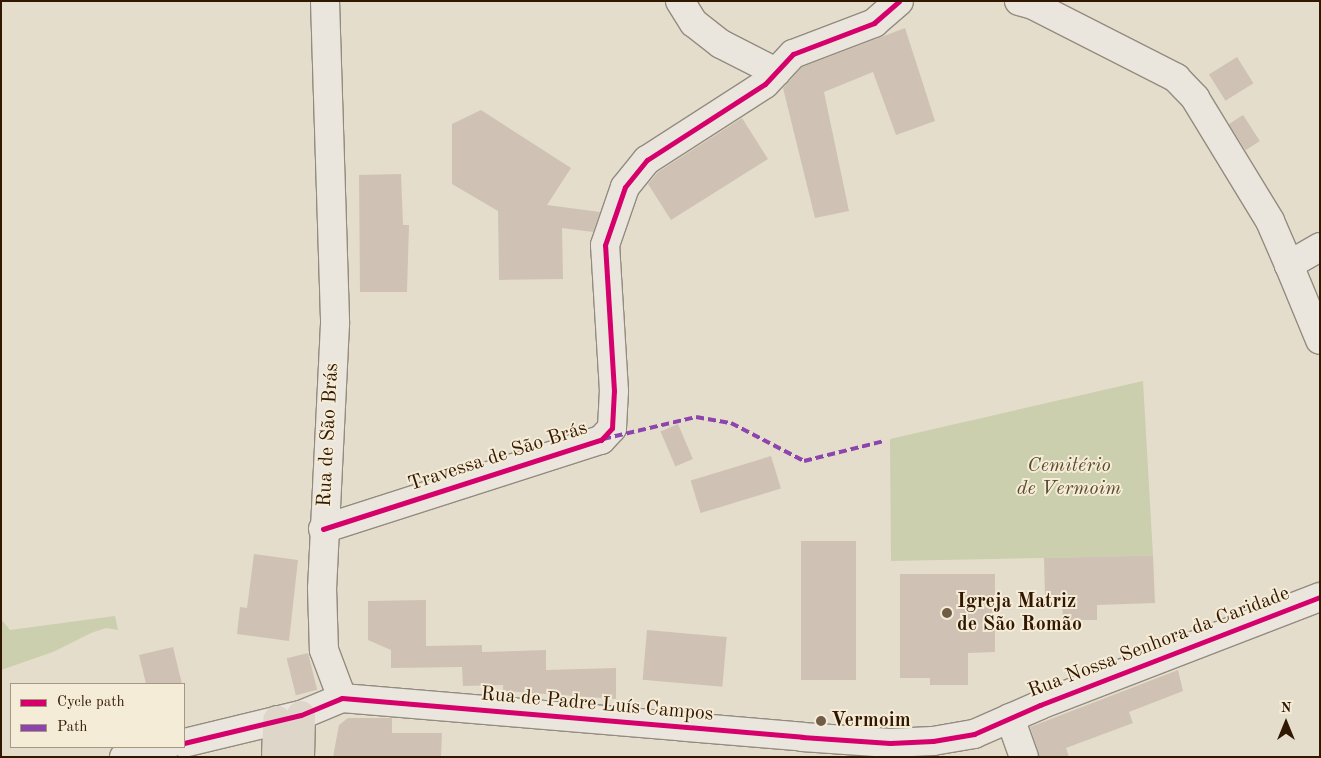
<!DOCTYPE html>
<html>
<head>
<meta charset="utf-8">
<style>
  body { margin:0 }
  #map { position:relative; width:1321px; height:758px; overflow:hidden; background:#e4ddcc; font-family:"Old Standard TT",serif }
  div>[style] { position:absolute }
  .green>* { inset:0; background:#cbcfad }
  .building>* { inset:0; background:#cfc2b4; transform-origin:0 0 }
  .roads { filter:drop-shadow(1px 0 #938b7f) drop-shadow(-1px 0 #938b7f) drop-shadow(0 1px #938b7f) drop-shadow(0 -1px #938b7f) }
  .minor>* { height:28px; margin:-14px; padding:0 14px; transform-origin:14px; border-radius:14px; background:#eae6de }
  .major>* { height:28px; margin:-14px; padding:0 14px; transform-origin:14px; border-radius:14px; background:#ded6c9 }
  .quiet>* { height:4px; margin-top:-2px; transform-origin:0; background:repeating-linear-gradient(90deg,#8e44ad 0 8px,transparent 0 12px) }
  .cycleway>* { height:5px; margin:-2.5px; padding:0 2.5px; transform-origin:2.5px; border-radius:2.5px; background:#d6006c }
  .dots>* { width:14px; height:14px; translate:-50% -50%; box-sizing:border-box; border:2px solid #f5ecd7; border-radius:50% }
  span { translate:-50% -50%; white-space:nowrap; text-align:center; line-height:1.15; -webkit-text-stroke:4px #f5ecd7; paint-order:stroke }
  .street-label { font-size:20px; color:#311600 }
  .park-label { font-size:20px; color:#594a2c; font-style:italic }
  .poi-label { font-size:20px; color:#311600; font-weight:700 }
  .left { translate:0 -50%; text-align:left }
  .frame { position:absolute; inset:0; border:2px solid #311600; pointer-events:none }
  .legend { position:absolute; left:10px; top:683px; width:175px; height:65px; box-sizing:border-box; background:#f5ecd7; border:1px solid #a79681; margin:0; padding:6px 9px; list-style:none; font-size:15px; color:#311600 }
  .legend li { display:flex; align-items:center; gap:10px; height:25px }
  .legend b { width:25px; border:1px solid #a79681 }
  .north { position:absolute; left:1261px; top:698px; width:50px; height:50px; -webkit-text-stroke:4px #f5ecd7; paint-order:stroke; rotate:0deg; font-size:14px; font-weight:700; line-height:20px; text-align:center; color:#311600 }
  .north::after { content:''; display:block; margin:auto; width:18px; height:22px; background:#311600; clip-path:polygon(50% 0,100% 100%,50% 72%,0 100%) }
</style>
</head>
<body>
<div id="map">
  <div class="green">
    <i style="clip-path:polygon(1143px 381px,1153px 556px,891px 561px,890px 439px)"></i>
    <i style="clip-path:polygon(115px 616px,118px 630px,106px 628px,91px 633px,53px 652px,1px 670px,1px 619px,10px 630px)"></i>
  </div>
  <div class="building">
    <i style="clip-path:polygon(905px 28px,935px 121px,896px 135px,873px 72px,824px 92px,849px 211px,815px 218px,783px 88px,802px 67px)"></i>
    <i style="left:1237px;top:57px;width:31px;height:33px;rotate:58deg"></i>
    <i style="clip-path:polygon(481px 110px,571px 168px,547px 205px,600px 212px,593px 232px,562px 228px,563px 279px,499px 280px,498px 211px,452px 184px,452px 124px)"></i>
    <i style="left:1243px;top:115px;width:31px;height:17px;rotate:57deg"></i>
    <i style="clip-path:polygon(742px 118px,768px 159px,671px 220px,648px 184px,658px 172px)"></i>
    <i style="clip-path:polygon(401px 174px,403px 225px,409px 225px,407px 292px,360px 292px,359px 175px)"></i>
    <i style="left:678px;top:424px;width:38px;height:19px;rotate:67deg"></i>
    <i style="left:771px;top:456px;width:34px;height:84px;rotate:73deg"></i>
    <i style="left:856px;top:541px;width:139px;height:55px;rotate:90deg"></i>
    <i style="clip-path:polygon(254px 554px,298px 560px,289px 641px,237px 634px,240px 607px,247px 608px)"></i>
    <i style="clip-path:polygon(1136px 556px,1153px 556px,1155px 603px,1097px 605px,1097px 620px,1063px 620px,1062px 597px,1045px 597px,1044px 558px)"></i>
    <i style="clip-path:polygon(900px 574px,995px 574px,995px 652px,968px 653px,968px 685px,930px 685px,930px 678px,900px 678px)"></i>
    <i style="clip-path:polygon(426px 600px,426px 646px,482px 645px,482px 652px,546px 650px,546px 670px,616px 668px,616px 699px,503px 691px,503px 685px,463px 686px,462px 667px,391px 668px,391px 650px,368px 640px,368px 601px)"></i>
    <i style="left:647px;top:630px;width:80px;height:50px;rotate:5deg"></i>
    <i style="clip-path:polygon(173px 647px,182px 684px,146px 684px,139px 655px)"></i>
    <i style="left:308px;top:653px;width:38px;height:22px;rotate:76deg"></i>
    <i style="clip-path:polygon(1178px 670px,1183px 691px,1129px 712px,1133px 723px,1066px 748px,1069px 757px,1040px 757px,1030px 727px)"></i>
    <i style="clip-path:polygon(348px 718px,392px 718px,392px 733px,442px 733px,441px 757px,333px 757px,339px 725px)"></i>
  </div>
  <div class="roads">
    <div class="minor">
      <i style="left:325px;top:1px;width:323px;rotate:88.2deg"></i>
      <i style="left:335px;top:324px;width:264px;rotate:92.8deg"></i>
      <i style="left:322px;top:588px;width:62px;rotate:88.2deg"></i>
      <i style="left:324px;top:650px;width:51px;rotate:69.4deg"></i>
      <i style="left:680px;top:1px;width:26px;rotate:58deg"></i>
      <i style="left:694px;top:23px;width:34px;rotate:38deg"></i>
      <i style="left:721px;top:44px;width:62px;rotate:27deg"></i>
      <i style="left:1019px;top:1px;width:15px;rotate:16deg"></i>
      <i style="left:1033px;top:5px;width:161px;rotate:27deg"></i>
      <i style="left:1176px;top:78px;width:28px;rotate:46deg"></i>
      <i style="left:1195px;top:98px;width:144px;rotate:58.6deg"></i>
      <i style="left:1270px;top:221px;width:48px;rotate:66.6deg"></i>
      <i style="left:1320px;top:247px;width:36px;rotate:150deg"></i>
      <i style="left:1289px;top:265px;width:81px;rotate:67.5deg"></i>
      <i style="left:323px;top:529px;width:292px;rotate:-17.8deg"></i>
      <i style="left:601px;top:440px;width:16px;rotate:-47deg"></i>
      <i style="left:612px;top:428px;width:37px;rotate:-87deg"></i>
      <i style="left:614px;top:391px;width:146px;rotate:-93.5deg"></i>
      <i style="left:605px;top:245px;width:61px;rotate:-71deg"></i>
      <i style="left:625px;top:187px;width:35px;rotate:-51deg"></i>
      <i style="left:647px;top:160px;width:140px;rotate:-32.8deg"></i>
      <i style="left:765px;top:84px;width:41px;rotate:-47deg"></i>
      <i style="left:793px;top:54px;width:87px;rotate:-20.9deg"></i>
      <i style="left:874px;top:23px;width:33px;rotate:-41deg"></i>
      <i style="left:1010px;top:718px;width:41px;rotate:70.3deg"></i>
      <i style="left:184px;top:743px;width:120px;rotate:-13.5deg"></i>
      <i style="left:301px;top:715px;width:44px;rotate:-22.5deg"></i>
      <i style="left:342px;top:698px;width:462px;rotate:4.8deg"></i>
      <i style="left:802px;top:737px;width:88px;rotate:3.9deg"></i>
      <i style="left:890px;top:743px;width:43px;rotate:-2.7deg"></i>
      <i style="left:933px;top:741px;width:42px;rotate:-9.7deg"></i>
      <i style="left:974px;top:734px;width:72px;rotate:-23.7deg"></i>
      <i style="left:1040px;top:705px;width:300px;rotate:-21.1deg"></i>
      <i style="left:124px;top:757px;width:43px;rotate:-13.4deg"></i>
    </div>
    <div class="major">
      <i style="left:276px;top:757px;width:37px;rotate:-88deg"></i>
      <i style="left:300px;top:757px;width:42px;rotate:-88.6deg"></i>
    </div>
  </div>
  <div class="quiet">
    <i style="left:603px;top:439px;width:96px;rotate:-13.3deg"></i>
    <i style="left:696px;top:417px;width:36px;rotate:10deg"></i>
    <i style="left:731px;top:423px;width:82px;rotate:27.5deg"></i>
    <i style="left:804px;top:461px;width:82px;rotate:-14deg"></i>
  </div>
  <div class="cycleway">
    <i style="left:323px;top:529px;width:292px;rotate:-17.8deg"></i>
    <i style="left:601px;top:440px;width:16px;rotate:-47deg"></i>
    <i style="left:612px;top:428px;width:37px;rotate:-87deg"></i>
    <i style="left:614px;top:391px;width:146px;rotate:-93.5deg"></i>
    <i style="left:605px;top:245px;width:61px;rotate:-71deg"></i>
    <i style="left:625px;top:187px;width:35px;rotate:-51deg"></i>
    <i style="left:647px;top:160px;width:140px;rotate:-32.8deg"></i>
    <i style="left:765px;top:84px;width:41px;rotate:-47deg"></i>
    <i style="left:793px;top:54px;width:87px;rotate:-20.9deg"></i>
    <i style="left:874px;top:23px;width:33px;rotate:-41deg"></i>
    <i style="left:184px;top:743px;width:120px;rotate:-13.5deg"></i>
    <i style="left:301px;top:715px;width:44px;rotate:-22.5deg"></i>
    <i style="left:342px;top:698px;width:462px;rotate:4.8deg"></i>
    <i style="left:802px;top:737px;width:88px;rotate:3.9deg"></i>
    <i style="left:890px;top:743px;width:43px;rotate:-2.7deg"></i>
    <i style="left:933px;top:741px;width:42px;rotate:-9.7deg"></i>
    <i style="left:974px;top:734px;width:72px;rotate:-23.7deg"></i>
    <i style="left:1040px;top:705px;width:300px;rotate:-21.1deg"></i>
  </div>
  <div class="dots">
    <i style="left:947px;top:613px;background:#705c47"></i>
    <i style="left:821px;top:721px;background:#705c47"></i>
  </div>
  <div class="street-label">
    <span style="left:329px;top:435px;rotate:-87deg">Rua de São Brás</span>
    <span style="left:498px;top:457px;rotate:-18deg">Travessa de São Brás</span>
    <span style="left:1159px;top:643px;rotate:-21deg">Rua Nossa Senhora da Caridade</span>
    <span style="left:597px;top:705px;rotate:5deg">Rua de Padre Luís Campos</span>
  </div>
  <div class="park-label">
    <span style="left:1069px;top:478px">Cemitério<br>de Vermoim</span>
  </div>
  <div class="poi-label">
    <span class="left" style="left:957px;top:614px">Igreja Matriz<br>de São Romão</span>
    <span class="left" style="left:831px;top:721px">Vermoim</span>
  </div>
  <div class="frame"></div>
  <ul class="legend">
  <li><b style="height:6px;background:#d6006c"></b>Cycle path</li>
  <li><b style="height:6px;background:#8e44ad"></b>Path</li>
  </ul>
  <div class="north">N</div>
</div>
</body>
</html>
